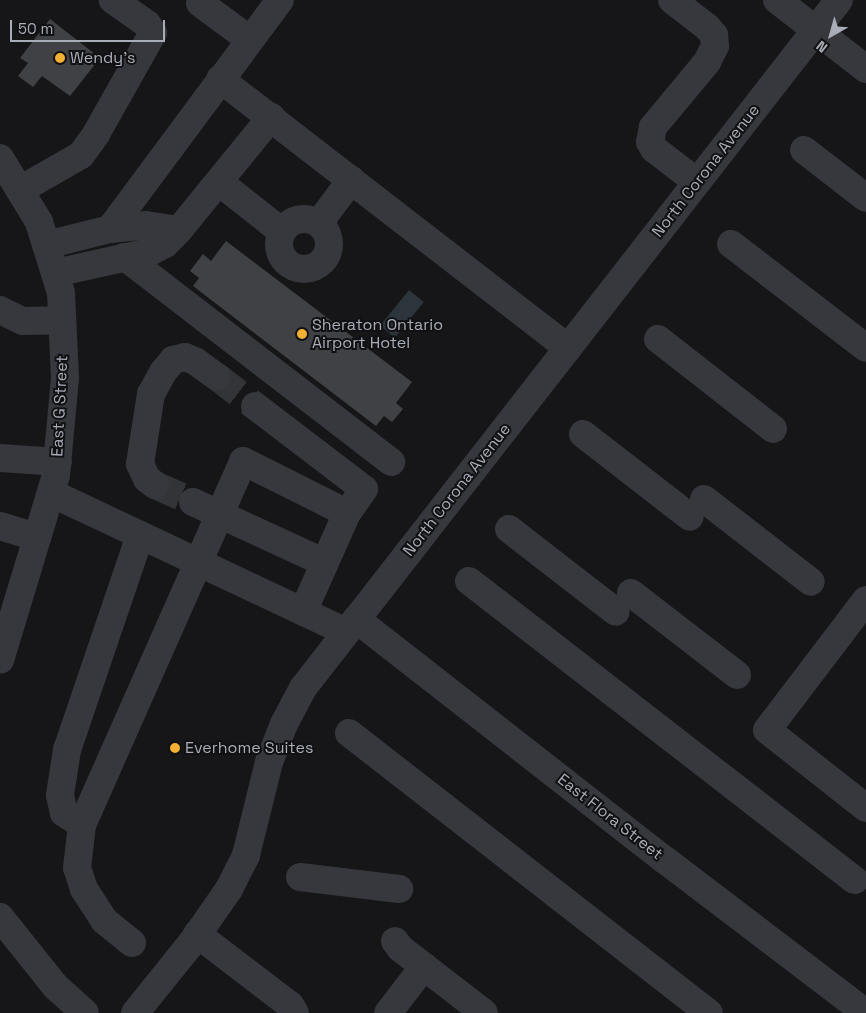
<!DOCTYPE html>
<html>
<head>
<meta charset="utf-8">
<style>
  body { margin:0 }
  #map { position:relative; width:866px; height:1013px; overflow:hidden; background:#161618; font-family:"Space Grotesk",sans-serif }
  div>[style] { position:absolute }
  .water>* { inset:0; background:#2c353c; transform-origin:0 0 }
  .building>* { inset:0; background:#404145 }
  .minor-tunnel>* { height:28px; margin-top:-14px; transform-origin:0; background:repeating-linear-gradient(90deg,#333438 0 28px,transparent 0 42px) }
  .minor>* { height:28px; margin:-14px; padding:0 14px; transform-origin:14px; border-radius:14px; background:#37383d }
  .minor>.ring { margin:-14px; padding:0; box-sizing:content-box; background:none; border:28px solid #37383d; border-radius:50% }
  .dots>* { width:14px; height:14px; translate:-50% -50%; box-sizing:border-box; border:2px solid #111113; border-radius:50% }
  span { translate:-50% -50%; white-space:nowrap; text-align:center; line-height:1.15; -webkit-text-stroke:4px #111113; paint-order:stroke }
  .poi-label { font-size:16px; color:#a8adb8 }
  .left { translate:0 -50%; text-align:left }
  .street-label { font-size:16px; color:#a8adb8 }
  .north { position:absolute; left:806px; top:10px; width:50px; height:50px; -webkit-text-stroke:4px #111113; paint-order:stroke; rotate:218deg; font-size:14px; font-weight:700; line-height:20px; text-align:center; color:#a8adb8 }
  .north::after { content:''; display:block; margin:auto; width:18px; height:22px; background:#a8adb8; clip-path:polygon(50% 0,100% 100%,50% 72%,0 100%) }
  .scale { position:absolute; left:10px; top:20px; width:155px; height:22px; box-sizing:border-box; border:2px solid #a8adb8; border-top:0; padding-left:6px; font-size:15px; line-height:18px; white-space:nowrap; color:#a8adb8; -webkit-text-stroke:4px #111113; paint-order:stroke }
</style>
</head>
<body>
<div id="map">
  <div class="water">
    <i style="left:409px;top:290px;width:19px;height:46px;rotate:39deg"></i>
  </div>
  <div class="building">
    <i style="clip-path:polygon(50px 19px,100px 58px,70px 96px,42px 76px,33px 87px,18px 76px,28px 63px,20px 58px)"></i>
    <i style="clip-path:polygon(226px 241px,412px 382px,396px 403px,403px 409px,392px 422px,384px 416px,376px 426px,193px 286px,199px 278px,190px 271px,203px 254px,211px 261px)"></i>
  </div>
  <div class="minor-tunnel">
    <i style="left:216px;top:376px;width:49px;rotate:37.6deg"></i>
    <i style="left:155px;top:485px;width:42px;rotate:24.1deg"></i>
  </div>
  <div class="minor">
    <i style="left:672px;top:0;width:44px;rotate:37.6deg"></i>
    <i style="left:707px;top:27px;width:11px;rotate:49deg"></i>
    <i style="left:714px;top:35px;width:11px;rotate:85deg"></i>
    <i style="left:715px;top:46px;width:18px;rotate:117deg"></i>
    <i style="left:707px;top:62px;width:85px;rotate:129.7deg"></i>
    <i style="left:653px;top:127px;width:15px;rotate:101deg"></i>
    <i style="left:650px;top:142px;width:8px;rotate:60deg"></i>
    <i style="left:654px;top:149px;width:54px;rotate:37.5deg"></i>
    <i style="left:777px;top:0;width:113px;rotate:37.8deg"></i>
    <i style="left:200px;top:3px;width:62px;rotate:36.5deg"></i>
    <i style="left:220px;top:79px;width:440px;rotate:37.7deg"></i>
    <i style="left:804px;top:150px;width:78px;rotate:37.7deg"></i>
    <i style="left:0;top:158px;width:75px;rotate:58.6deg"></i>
    <i style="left:39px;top:222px;width:74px;rotate:72.8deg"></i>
    <i style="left:61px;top:293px;width:85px;rotate:87.3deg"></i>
    <i style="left:65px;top:378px;width:97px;rotate:95.3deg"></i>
    <i style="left:56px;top:475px;width:193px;rotate:106.8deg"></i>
    <i style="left:219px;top:182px;width:79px;rotate:38.3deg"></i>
    <i style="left:20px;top:190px;width:70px;rotate:-29.8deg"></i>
    <i style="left:81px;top:155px;width:26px;rotate:-54deg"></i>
    <i style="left:96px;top:134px;width:116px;rotate:-60.6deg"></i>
    <i style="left:153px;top:33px;width:11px;rotate:-124deg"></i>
    <i style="left:147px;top:24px;width:42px;rotate:-144.8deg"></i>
    <i class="ring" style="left:279px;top:219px;width:22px;height:22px"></i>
    <i style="left:319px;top:223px;width:54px;rotate:-53.3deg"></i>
    <i style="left:110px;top:229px;width:285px;rotate:-53.4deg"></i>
    <i style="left:731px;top:244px;width:170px;rotate:37.6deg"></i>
    <i style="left:46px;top:245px;width:66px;rotate:-14deg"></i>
    <i style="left:110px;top:229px;width:36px;rotate:-6deg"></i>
    <i style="left:146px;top:225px;width:33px;rotate:9deg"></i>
    <i style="left:125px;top:257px;width:336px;rotate:37.6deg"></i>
    <i style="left:55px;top:273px;width:97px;rotate:-12.5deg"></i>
    <i style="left:150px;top:252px;width:17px;rotate:-28deg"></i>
    <i style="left:165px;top:244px;width:20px;rotate:-45deg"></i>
    <i style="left:179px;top:230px;width:146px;rotate:-50.8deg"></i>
    <i style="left:0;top:310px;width:25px;rotate:26deg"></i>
    <i style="left:23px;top:321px;width:39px;rotate:-1deg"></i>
    <i style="left:658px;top:339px;width:146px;rotate:38deg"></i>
    <i style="left:255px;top:406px;width:137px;rotate:37.3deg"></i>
    <i style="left:364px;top:489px;width:29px;rotate:125deg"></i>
    <i style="left:347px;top:513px;width:108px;rotate:114deg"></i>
    <i style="left:583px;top:434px;width:135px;rotate:37.8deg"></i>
    <i style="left:0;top:458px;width:58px;rotate:3.9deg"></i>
    <i style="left:155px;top:485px;width:10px;rotate:-143deg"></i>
    <i style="left:147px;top:479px;width:17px;rotate:-115deg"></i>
    <i style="left:140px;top:464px;width:71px;rotate:-81.1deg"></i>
    <i style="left:151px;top:394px;width:25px;rotate:-61deg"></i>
    <i style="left:163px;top:372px;width:16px;rotate:-50deg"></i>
    <i style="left:173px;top:360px;width:12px;rotate:-14deg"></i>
    <i style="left:185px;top:357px;width:11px;rotate:22deg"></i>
    <i style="left:195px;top:361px;width:26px;rotate:36deg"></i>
    <i style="left:51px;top:493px;width:326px;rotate:25.2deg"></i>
    <i style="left:704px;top:499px;width:135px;rotate:37.8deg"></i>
    <i style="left:193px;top:502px;width:145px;rotate:24.8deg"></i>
    <i style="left:0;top:526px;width:39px;rotate:17deg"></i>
    <i style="left:509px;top:529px;width:135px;rotate:37.8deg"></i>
    <i style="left:469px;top:581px;width:488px;rotate:37.8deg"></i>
    <i style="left:631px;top:593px;width:134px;rotate:37.7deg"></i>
    <i style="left:866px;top:600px;width:163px;rotate:127.3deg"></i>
    <i style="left:767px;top:730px;width:126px;rotate:38.2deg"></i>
    <i style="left:356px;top:619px;width:392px;rotate:38deg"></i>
    <i style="left:665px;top:860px;width:253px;rotate:37.3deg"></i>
    <i style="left:349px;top:733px;width:456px;rotate:37.9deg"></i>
    <i style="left:82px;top:825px;width:22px;rotate:-146deg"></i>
    <i style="left:64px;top:813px;width:18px;rotate:-103deg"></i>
    <i style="left:60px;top:795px;width:46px;rotate:-81.2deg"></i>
    <i style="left:67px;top:750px;width:227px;rotate:-71.2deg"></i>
    <i style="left:300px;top:877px;width:100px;rotate:6.9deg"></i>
    <i style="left:0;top:917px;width:88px;rotate:51.4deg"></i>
    <i style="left:55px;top:986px;width:40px;rotate:42deg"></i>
    <i style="left:197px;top:934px;width:117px;rotate:37.4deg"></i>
    <i style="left:290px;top:1005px;width:9px;rotate:58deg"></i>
    <i style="left:395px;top:941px;width:9px;rotate:54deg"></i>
    <i style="left:400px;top:948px;width:106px;rotate:37.7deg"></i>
    <i style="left:132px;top:943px;width:36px;rotate:-141deg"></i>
    <i style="left:104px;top:920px;width:37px;rotate:-123deg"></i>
    <i style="left:84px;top:889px;width:22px;rotate:-108deg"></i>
    <i style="left:77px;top:868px;width:43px;rotate:-83.4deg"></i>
    <i style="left:82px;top:825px;width:398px;rotate:-66.1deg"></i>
    <i style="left:243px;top:461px;width:116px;rotate:26.6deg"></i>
    <i style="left:135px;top:1013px;width:92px;rotate:-51.1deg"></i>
    <i style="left:193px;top:941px;width:63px;rotate:-55.3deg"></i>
    <i style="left:229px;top:889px;width:38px;rotate:-63deg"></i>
    <i style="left:246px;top:855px;width:96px;rotate:-76.1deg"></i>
    <i style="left:269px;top:762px;width:41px;rotate:-68.5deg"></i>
    <i style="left:284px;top:724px;width:41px;rotate:-62.2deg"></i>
    <i style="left:303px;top:688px;width:872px;rotate:-52.08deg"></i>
    <i style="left:388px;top:1013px;width:59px;rotate:-52.5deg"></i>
  </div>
  <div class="dots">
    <i style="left:60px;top:58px;background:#f2b134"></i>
    <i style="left:302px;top:334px;background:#f2b134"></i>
    <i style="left:175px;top:748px;background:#f2b134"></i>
  </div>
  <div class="poi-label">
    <span class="left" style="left:70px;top:58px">Wendy's</span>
    <span class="left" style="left:312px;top:334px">Sheraton Ontario<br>Airport Hotel</span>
    <span class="left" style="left:185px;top:748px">Everhome Suites</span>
  </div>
  <div class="street-label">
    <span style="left:706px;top:171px;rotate:-52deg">North Corona Avenue</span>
    <span style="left:60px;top:406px;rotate:-87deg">East G Street</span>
    <span style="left:457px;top:490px;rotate:-52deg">North Corona Avenue</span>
    <span style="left:610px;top:817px;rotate:38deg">East Flora Street</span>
  </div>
  <div class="north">N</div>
  <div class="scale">50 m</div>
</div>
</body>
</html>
